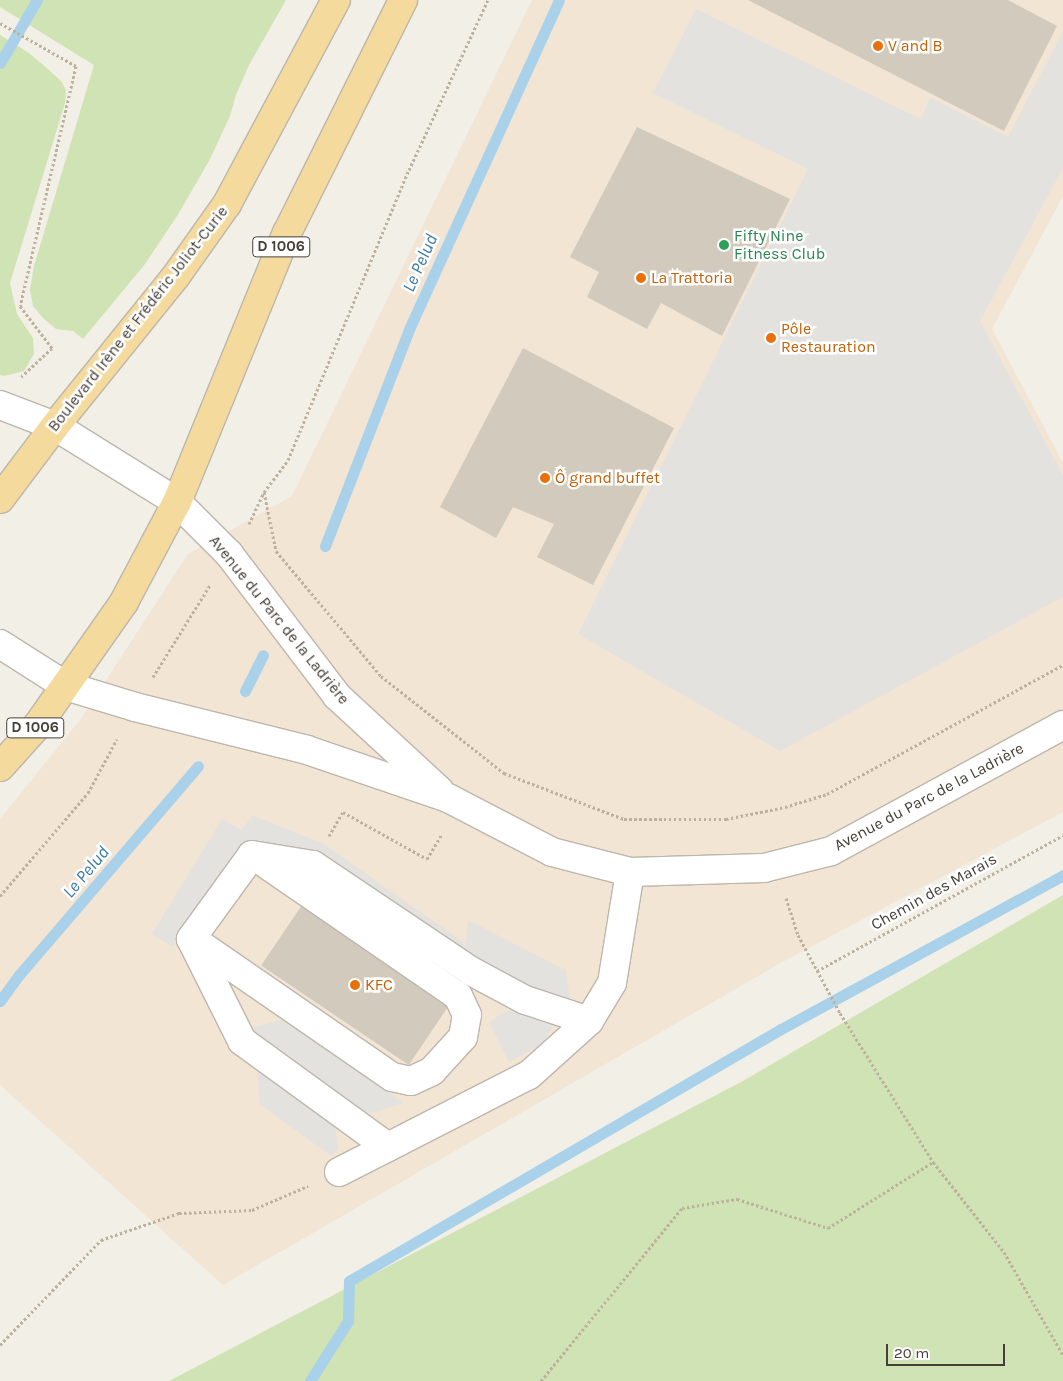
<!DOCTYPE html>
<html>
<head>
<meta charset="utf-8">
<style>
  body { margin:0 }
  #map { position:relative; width:1063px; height:1381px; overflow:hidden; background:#f2efe7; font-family:Karla,sans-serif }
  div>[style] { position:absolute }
  .commercial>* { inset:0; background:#f2e5d4 }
  .green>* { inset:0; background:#cfe3b4 }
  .parking>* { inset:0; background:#e4e2df }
  .stream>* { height:11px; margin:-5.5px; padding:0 5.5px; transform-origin:5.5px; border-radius:5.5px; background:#a9d1ea }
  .building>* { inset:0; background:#d3cabe; transform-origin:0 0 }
  .path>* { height:3px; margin-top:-1.5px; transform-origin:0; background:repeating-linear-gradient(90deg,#bdb19d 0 2.5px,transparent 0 5px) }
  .roads { filter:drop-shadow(1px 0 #bdb6ab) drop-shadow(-1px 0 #bdb6ab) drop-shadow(0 1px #bdb6ab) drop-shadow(0 -1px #bdb6ab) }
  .minor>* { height:28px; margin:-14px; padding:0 14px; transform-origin:14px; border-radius:14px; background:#fff }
  .major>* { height:28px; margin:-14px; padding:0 14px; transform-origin:14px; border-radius:14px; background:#f5da9d }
  .dots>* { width:14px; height:14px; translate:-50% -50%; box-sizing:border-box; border:2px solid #fff; border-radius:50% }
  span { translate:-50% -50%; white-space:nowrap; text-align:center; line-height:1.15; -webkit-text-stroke:5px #fff; paint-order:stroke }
  .shield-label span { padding:1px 4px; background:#fff; border:1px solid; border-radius:4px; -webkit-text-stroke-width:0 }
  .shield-label { font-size:15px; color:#453f37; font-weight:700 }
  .food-label { font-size:16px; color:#c56008 }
  .left { translate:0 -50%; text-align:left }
  .leisure-label { font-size:16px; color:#27864d }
  .street-label { font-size:16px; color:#453f37 }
  .water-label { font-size:18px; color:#3a7ba7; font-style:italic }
  .scale { position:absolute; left:886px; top:1344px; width:119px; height:22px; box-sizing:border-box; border:2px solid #453f37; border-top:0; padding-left:6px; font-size:15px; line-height:18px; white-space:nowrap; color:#453f37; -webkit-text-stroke:4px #fff; paint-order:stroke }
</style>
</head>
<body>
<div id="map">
  <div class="commercial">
    <i style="clip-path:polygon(532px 0,1063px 0,1063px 196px,992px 329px,1063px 463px,1063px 812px,777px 965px,223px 1285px,0 1085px,0 819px,80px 720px,188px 554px,292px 496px)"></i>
  </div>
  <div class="green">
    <i style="clip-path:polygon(0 0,286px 0,249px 65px,236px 95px,230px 116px,210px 159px,179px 213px,145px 264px,83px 339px,73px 331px,56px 329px,43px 318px,33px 306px,30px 290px,34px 266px,94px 65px,0 7px)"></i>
    <i style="clip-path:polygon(0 35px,29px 53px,49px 70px,62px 82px,66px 91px,65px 103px,10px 283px,17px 314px,33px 338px,34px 354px,24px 371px,4px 376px,0 375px)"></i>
    <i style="clip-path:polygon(1063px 895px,1063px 1381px,169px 1381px,741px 1082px)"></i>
  </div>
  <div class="parking">
    <i style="clip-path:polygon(696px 9px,921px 119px,930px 97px,1008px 137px,1063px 31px,1063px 168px,980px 321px,1063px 475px,1063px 597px,780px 751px,578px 634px,808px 169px,653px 93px)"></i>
    <i style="clip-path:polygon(252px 815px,324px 844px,466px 944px,468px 920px,566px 970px,570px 1000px,542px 1044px,509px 1062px,489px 1022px,524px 1000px,253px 855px,191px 939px,171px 946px,152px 934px,222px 819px,242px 830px)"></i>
    <i style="clip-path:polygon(284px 1019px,404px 1103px,335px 1124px,338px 1149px,331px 1156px,260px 1104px,256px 1059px,246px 1030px)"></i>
  </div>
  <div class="stream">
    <i style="left:0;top:63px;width:73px;rotate:-59.6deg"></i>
    <i style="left:325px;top:546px;width:235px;rotate:-68.8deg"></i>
    <i style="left:410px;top:327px;width:359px;rotate:-65.5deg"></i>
    <i style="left:245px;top:691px;width:40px;rotate:-63.4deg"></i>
    <i style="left:0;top:1001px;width:32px;rotate:-54deg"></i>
    <i style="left:19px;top:975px;width:275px;rotate:-49.4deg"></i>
    <i style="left:310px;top:1381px;width:71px;rotate:-57.7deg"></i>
    <i style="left:348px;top:1321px;width:40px;rotate:-88.6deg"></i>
    <i style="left:349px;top:1281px;width:500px;rotate:-30.26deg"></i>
    <i style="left:781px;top:1029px;width:321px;rotate:-28.6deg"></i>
  </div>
  <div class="building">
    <i style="clip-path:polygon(748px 0,1008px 0,1057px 26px,1004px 131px)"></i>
    <i style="clip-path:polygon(637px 127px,790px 199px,722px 336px,661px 303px,647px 329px,587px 297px,599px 272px,570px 257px)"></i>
    <i style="clip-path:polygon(523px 348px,674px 428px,593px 585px,537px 557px,554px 524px,513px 507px,496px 538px,440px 507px)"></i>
    <i style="left:302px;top:905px;width:178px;height:73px;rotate:34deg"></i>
  </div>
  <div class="path">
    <i style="left:0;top:23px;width:87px;rotate:29.5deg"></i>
    <i style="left:76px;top:66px;width:246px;rotate:103.1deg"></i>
    <i style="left:20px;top:306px;width:53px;rotate:52.7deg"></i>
    <i style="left:52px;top:348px;width:42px;rotate:136.9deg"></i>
    <i style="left:264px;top:492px;width:60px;rotate:78.5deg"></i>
    <i style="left:276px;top:551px;width:163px;rotate:50deg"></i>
    <i style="left:381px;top:676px;width:157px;rotate:38.3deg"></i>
    <i style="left:504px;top:773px;width:129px;rotate:21deg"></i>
    <i style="left:624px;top:819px;width:102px"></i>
    <i style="left:726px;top:819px;width:60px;rotate:-11.5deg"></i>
    <i style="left:785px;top:807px;width:44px;rotate:-17.2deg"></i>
    <i style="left:827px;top:794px;width:269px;rotate:-28.7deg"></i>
    <i style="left:249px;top:524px;width:35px;rotate:-65deg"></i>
    <i style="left:264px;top:492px;width:40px;rotate:-53deg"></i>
    <i style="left:288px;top:460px;width:314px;rotate:-67.4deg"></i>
    <i style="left:409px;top:170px;width:187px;rotate:-65.1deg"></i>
    <i style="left:153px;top:677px;width:108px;rotate:-58.2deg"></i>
    <i style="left:329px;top:836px;width:28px;rotate:-60deg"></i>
    <i style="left:343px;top:812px;width:96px;rotate:29.2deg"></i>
    <i style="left:427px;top:859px;width:29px;rotate:-59deg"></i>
    <i style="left:0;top:896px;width:135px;rotate:-49.5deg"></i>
    <i style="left:88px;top:793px;width:61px;rotate:-61.8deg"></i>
    <i style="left:786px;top:898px;width:39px;rotate:72deg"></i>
    <i style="left:798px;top:935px;width:89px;rotate:61.7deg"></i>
    <i style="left:840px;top:1013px;width:176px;rotate:58deg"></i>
    <i style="left:933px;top:1162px;width:115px;rotate:51.7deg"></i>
    <i style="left:1004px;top:1252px;width:119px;rotate:60.2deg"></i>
    <i style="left:817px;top:971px;width:281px;rotate:-28.9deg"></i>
    <i style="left:0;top:1345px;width:146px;rotate:-46.1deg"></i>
    <i style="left:101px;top:1240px;width:83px;rotate:-19.1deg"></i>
    <i style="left:179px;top:1213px;width:73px;rotate:-2.4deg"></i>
    <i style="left:252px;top:1210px;width:61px;rotate:-23.2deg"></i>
    <i style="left:541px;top:1381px;width:223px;rotate:-50.8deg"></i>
    <i style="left:682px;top:1208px;width:56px;rotate:-9.3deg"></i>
    <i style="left:737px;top:1199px;width:96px;rotate:17.7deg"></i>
    <i style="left:828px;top:1228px;width:124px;rotate:-32.2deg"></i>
  </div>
  <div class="roads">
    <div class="minor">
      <i style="left:0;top:405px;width:59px;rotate:20.9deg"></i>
      <i style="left:55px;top:426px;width:144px;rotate:31.9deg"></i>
      <i style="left:177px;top:502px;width:74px;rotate:45deg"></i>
      <i style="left:229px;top:554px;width:178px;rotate:52.7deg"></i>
      <i style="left:337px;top:696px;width:139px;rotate:42.7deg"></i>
      <i style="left:0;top:644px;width:78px;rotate:32.5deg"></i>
      <i style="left:66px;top:686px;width:72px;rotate:16.9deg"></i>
      <i style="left:135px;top:707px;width:177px;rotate:14deg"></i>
      <i style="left:307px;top:750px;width:149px;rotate:18.8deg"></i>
      <i style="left:448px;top:798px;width:117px;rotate:27.4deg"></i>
      <i style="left:552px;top:852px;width:81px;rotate:14.4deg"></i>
      <i style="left:630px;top:872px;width:134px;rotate:-1.7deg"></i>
      <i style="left:764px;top:868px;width:69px;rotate:-14.2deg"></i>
      <i style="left:831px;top:851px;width:264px;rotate:-28.5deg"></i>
      <i style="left:192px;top:939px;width:243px;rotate:34.6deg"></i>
      <i style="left:392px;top:1077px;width:19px;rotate:12deg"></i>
      <i style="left:411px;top:1081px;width:23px;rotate:-25deg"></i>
      <i style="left:432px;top:1071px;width:46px;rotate:-47.6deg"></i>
      <i style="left:463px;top:1037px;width:22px;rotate:-80deg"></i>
      <i style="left:467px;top:1015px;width:21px;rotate:-115deg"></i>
      <i style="left:458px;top:996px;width:240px;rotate:-145.5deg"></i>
      <i style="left:589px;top:1021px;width:67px;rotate:-161.8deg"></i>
      <i style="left:525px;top:1000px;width:61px;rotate:-151.8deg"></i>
      <i style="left:471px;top:971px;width:190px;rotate:-146.1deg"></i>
      <i style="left:313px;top:865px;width:62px;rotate:-170.7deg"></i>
      <i style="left:252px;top:855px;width:104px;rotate:126deg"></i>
      <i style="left:191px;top:939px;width:114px;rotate:63.4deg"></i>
      <i style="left:242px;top:1041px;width:180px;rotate:36deg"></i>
      <i style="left:388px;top:1147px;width:158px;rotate:-27.1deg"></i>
      <i style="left:529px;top:1075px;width:81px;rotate:-42deg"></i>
      <i style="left:589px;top:1021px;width:44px;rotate:-58.8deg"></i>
      <i style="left:612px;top:983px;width:112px;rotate:-80.8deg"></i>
      <i style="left:339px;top:1172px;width:55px;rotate:-27deg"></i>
    </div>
    <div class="major">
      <i style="left:0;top:499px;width:91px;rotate:-53deg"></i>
      <i style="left:55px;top:426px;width:193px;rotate:-51.1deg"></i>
      <i style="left:176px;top:276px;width:88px;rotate:-54.7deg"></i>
      <i style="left:227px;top:204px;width:231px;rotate:-61.9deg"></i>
      <i style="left:0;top:767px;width:55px;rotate:-47.9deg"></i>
      <i style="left:37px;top:726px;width:151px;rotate:-54.9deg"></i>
      <i style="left:124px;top:602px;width:113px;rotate:-62.1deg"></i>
      <i style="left:177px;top:502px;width:291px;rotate:-67.8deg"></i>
      <i style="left:287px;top:233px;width:260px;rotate:-63.5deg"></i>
    </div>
  </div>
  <div class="dots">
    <i style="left:878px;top:46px;background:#e8710a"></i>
    <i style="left:724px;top:245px;background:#2e9e5b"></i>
    <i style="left:641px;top:278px;background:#e8710a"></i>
    <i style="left:771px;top:338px;background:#e8710a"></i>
    <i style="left:545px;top:478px;background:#e8710a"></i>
    <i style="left:355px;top:985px;background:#e8710a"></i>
  </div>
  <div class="shield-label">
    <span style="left:281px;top:247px">D 1006</span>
    <span style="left:35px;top:728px">D 1006</span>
  </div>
  <div class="food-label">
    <span class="left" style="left:888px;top:46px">V and B</span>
    <span class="left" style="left:651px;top:278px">La Trattoria</span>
    <span class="left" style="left:781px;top:338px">Pôle<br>Restauration</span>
    <span class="left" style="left:555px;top:478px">Ô grand buffet</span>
    <span class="left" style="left:365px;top:985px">KFC</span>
  </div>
  <div class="leisure-label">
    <span class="left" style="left:734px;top:245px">Fifty Nine<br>Fitness Club</span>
  </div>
  <div class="street-label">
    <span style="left:138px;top:319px;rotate:-52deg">Boulevard Irène et Frédéric Joliot-Curie</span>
    <span style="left:279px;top:620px;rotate:51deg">Avenue du Parc de la Ladrière</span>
    <span style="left:929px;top:797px;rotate:-28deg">Avenue du Parc de la Ladrière</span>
    <span style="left:934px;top:892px;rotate:-29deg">Chemin des Marais</span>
  </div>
  <div class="water-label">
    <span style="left:420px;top:263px;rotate:-66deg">Le Pelud</span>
    <span style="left:86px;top:872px;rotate:-50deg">Le Pelud</span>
  </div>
  <div class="scale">20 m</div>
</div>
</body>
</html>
